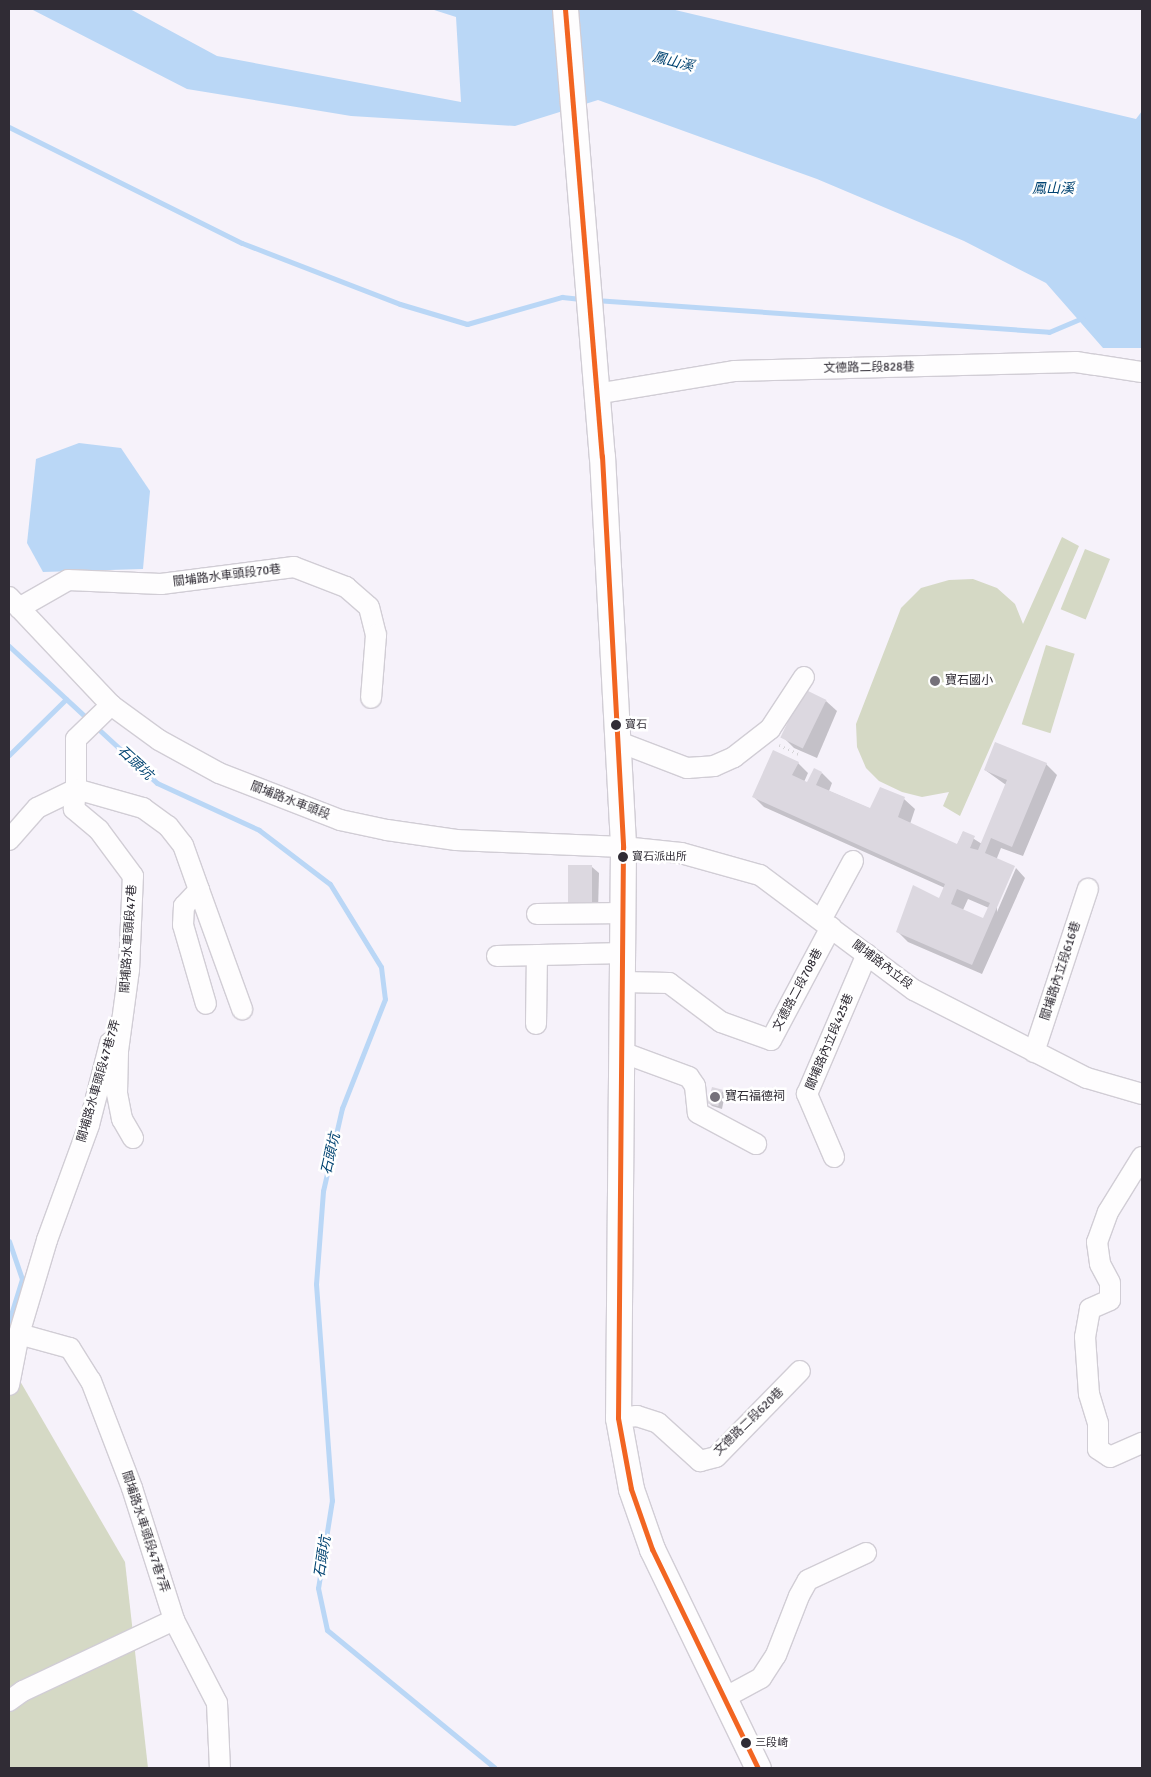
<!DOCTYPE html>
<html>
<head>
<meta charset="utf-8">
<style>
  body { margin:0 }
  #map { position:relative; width:1151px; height:1777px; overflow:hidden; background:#f6f2fa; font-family:Signika,"Noto Sans TC",sans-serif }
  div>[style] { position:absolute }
  .green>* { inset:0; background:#d5d9c5; transform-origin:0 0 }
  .water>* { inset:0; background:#bad7f6 }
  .shadow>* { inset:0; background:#0003 }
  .stream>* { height:5px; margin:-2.5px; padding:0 2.5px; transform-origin:2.5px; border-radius:2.5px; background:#bad7f6 }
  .building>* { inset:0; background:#dcd8e0; transform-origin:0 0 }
  .path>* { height:3px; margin-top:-1.5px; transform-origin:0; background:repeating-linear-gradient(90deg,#d4d3d6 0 1px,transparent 0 5px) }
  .roads { filter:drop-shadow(1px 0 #d1cdd5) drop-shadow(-1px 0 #d1cdd5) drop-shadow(0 1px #d1cdd5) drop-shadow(0 -1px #d1cdd5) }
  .minor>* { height:20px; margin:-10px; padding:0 10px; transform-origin:10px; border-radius:10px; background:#fefdfe }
  .major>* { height:25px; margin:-12.5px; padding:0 12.5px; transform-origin:12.5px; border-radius:12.5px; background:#fefdfe }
  .bus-1>* { height:5px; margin:-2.5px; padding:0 2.5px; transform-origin:2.5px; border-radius:2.5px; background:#f26522 }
  .dots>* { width:14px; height:14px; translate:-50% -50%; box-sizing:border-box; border:2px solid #fff; border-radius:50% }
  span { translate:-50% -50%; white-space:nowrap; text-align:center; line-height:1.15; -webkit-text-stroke:5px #fff; paint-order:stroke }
  .bus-label { font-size:11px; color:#302c35 }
  .left { translate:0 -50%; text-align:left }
  .street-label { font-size:12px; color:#302c35 }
  .poi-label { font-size:12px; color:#302c35 }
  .water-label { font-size:14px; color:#004371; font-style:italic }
  .frame { position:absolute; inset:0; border:10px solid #302c35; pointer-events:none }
</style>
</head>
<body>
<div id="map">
  <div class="green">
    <i style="clip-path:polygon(1062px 537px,1079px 546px,960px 816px,943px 806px,949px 792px,922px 797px,902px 792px,879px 781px,866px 768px,857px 747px,856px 724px,901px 608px,921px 588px,949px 580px,973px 579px,997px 588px,1015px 604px,1023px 624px)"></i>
    <i style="left:1085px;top:549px;width:27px;height:65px;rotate:22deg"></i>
    <i style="left:1046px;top:645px;width:30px;height:83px;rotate:17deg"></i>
    <i style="clip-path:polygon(9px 1362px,125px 1562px,148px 1768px,9px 1768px)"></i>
  </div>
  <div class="water">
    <i style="clip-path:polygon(31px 9px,130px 9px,217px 56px,461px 102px,456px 17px,431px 9px,671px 9px,1136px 119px,1142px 111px,1142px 348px,1103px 348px,1046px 283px,964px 241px,817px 179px,598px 100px,515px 126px,351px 116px,187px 89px)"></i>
    <i style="clip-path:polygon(79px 443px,121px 448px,150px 491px,143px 569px,43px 572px,27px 543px,36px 459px)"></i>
  </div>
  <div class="shadow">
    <i style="clip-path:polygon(826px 701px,837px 711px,817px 758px,794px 748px,784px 738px)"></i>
    <i style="clip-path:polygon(evenodd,798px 763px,808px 773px,804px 782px,808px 784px,822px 773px,832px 783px,829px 791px,871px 809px,904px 799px,915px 809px,910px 824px,957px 845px,963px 832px,982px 844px,1006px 785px,985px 770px,1046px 764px,1057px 775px,1023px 856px,1001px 848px,997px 858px,997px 912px,1016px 868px,1025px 878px,982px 974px,908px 942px,897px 931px,940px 899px,945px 888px,764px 807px,753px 796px,798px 763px,968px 899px,989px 908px,984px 920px,963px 910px,968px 899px)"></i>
    <i style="clip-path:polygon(592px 867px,599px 873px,598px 911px,575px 911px)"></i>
    <i style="clip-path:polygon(722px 1091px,725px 1094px,722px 1109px,712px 1106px,709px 1103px)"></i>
  </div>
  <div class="stream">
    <i style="left:9px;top:127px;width:260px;rotate:26.5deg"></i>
    <i style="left:242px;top:243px;width:169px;rotate:21.1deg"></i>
    <i style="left:400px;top:304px;width:70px;rotate:16.6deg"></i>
    <i style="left:467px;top:324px;width:99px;rotate:-15.9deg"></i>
    <i style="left:562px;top:297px;width:19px;rotate:6deg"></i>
    <i style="left:595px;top:300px;width:455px;rotate:4deg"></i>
    <i style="left:1049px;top:332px;width:36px;rotate:-23deg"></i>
    <i style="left:9px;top:646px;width:109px;rotate:42.8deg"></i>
    <i style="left:95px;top:726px;width:84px;rotate:42.6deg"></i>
    <i style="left:157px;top:783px;width:112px;rotate:24.7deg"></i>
    <i style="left:259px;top:830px;width:89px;rotate:37.3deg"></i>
    <i style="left:330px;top:884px;width:97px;rotate:58.4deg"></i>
    <i style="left:381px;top:967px;width:32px;rotate:83deg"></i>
    <i style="left:385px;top:999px;width:117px;rotate:111.5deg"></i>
    <i style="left:342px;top:1108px;width:85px;rotate:102.9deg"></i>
    <i style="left:323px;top:1191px;width:93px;rotate:94.3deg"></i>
    <i style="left:316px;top:1284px;width:217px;rotate:85.8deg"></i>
    <i style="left:332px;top:1500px;width:89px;rotate:99deg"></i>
    <i style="left:318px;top:1588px;width:43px;rotate:77.9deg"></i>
    <i style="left:327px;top:1630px;width:217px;rotate:39.4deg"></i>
    <i style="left:9px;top:755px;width:80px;rotate:-44.5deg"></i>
    <i style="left:9px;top:1241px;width:40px;rotate:71.1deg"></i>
    <i style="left:22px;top:1279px;width:44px;rotate:107.2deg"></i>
  </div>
  <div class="building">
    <i style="left:804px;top:689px;width:25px;height:54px;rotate:26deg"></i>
    <i style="clip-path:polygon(evenodd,995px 742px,1047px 763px,1012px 847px,991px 838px,985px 853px,1015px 866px,972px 965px,896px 932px,913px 885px,939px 898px,945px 884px,752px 797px,773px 750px,799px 762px,792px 775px,807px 782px,814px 768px,822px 772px,816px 785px,870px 808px,880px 787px,905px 797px,898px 817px,957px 844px,963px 831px,975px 836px,970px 848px,978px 850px,1007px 780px,984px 770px,995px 742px,957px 889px,990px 903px,983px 918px,951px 904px,957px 889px)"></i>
    <i style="left:568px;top:865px;width:24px;height:39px"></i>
    <i style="left:712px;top:1087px;width:11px;height:17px;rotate:15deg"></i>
  </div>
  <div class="path">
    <i style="left:779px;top:745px;width:24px;rotate:24deg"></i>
  </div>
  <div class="roads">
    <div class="minor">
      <i style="left:596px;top:394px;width:141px;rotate:-9.4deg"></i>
      <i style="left:735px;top:371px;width:341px;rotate:-1.5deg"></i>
      <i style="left:1076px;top:362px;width:67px;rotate:8.6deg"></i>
      <i style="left:9px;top:597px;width:149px;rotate:46.6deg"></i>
      <i style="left:111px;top:705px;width:59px;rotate:36.1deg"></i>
      <i style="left:159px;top:740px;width:68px;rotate:28.8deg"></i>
      <i style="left:219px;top:773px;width:130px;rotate:21.2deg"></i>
      <i style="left:340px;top:820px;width:48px;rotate:12deg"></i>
      <i style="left:387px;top:830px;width:70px;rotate:8.2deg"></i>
      <i style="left:456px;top:840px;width:167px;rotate:2.4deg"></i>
      <i style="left:623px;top:847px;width:58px;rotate:5.9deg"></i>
      <i style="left:681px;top:853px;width:82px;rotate:15.6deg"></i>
      <i style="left:760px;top:875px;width:192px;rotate:36.8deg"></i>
      <i style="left:914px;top:990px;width:194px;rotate:27deg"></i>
      <i style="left:1087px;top:1078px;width:57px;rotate:16.2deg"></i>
      <i style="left:19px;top:608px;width:56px;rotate:-29.7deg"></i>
      <i style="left:68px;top:580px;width:93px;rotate:2.5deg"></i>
      <i style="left:161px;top:584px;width:134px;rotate:-7.3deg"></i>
      <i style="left:294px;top:567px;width:56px;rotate:21deg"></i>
      <i style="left:346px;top:587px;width:30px;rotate:41deg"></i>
      <i style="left:369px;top:607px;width:29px;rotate:76deg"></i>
      <i style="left:376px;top:635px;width:63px;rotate:94.5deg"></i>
      <i style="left:619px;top:742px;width:73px;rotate:20.9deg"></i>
      <i style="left:687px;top:768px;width:27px;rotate:-4deg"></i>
      <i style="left:714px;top:766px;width:22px;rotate:-24deg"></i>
      <i style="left:734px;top:757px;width:46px;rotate:-37.9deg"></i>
      <i style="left:770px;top:729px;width:62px;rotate:-56.8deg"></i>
      <i style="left:9px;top:840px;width:43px;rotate:-48.8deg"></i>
      <i style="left:37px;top:808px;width:43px;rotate:-26deg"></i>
      <i style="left:76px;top:789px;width:50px;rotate:-90deg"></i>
      <i style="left:76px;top:739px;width:49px;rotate:-44.2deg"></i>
      <i style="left:199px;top:890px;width:127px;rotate:70.1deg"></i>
      <i style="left:537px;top:914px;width:88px;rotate:-0.7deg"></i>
      <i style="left:821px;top:920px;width:67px;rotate:-61.5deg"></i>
      <i style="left:497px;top:956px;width:127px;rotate:-1.4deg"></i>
      <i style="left:624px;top:982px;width:45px;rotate:1.3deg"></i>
      <i style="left:669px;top:983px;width:65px;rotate:36.9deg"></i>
      <i style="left:721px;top:1022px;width:53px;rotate:19.8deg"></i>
      <i style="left:771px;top:1040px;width:128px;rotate:-62deg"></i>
      <i style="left:536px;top:1024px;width:69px;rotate:-89.2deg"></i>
      <i style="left:1034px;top:1052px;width:172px;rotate:-71.7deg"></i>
      <i style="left:624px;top:1053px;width:69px;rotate:20.3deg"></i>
      <i style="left:689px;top:1077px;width:11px;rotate:56deg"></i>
      <i style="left:695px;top:1086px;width:27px;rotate:84deg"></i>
      <i style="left:698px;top:1113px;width:66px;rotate:28.1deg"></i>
      <i style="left:133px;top:1138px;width:22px;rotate:-120deg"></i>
      <i style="left:122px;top:1119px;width:26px;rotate:-101deg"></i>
      <i style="left:117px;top:1093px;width:42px;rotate:-88.6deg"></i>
      <i style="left:118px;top:1051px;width:82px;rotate:-82.3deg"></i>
      <i style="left:129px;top:970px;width:94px;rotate:-87.6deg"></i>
      <i style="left:133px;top:876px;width:57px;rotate:-126.5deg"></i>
      <i style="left:99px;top:830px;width:33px;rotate:-140deg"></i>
      <i style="left:74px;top:809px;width:20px;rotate:-84deg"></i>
      <i style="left:76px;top:789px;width:70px;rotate:15.8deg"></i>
      <i style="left:143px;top:808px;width:31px;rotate:36deg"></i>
      <i style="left:168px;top:826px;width:24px;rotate:52deg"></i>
      <i style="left:183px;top:845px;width:48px;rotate:70.4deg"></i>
      <i style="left:199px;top:890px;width:22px;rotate:133deg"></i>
      <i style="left:184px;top:906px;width:19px;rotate:93deg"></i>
      <i style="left:183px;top:925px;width:82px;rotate:73.8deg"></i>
      <i style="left:834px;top:1157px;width:69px;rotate:-113.2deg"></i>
      <i style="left:807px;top:1094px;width:152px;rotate:-66.8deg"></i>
      <i style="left:1142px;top:1157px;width:65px;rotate:121.7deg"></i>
      <i style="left:1108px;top:1212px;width:32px;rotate:110deg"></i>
      <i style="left:1097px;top:1242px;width:22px;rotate:82deg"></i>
      <i style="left:1100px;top:1264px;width:21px;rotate:62deg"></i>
      <i style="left:1110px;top:1283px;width:17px;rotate:90deg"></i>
      <i style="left:1110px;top:1300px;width:22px;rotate:156deg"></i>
      <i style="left:1090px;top:1309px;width:28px;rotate:100deg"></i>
      <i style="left:1085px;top:1337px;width:57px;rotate:86deg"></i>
      <i style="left:1089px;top:1394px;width:30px;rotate:73deg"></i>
      <i style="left:1098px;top:1423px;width:26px;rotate:90deg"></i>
      <i style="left:1098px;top:1449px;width:14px;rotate:34deg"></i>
      <i style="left:1110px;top:1457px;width:35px;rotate:-24deg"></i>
      <i style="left:19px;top:1334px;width:53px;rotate:15.4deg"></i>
      <i style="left:70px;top:1348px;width:39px;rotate:58deg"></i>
      <i style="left:91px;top:1381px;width:115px;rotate:69deg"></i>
      <i style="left:132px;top:1488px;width:139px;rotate:72.3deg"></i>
      <i style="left:174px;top:1620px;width:93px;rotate:62.6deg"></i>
      <i style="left:217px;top:1703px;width:65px;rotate:87.4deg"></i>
      <i style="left:9px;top:1385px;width:52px;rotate:-78.9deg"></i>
      <i style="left:19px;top:1334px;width:98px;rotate:-73.4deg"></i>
      <i style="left:47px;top:1240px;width:122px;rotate:-69.9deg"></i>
      <i style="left:89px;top:1125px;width:85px;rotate:-75.6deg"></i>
      <i style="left:618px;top:1418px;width:19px;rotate:-6deg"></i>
      <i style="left:637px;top:1416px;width:22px;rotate:18deg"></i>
      <i style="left:658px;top:1423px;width:57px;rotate:42.1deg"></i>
      <i style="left:700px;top:1461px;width:16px;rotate:-14deg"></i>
      <i style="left:716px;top:1457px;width:120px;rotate:-45.7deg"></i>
      <i style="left:724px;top:1698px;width:42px;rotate:-28.4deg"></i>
      <i style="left:761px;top:1678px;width:27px;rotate:-57deg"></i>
      <i style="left:776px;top:1655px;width:63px;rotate:-68.7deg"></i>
      <i style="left:799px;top:1596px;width:18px;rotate:-61deg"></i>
      <i style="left:808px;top:1580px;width:64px;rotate:-25deg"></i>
      <i style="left:9px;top:1701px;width:17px;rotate:-36deg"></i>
      <i style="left:23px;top:1691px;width:167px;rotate:-25.2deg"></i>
    </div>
    <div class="major">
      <i style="left:565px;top:9px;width:449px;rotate:85.3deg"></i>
      <i style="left:602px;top:456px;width:392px;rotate:86.9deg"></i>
      <i style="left:623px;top:847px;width:571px;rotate:90.5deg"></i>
      <i style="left:618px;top:1418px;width:72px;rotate:79.6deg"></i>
      <i style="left:631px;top:1489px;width:64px;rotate:70.7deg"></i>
      <i style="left:652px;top:1549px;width:243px;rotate:64.2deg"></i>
    </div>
  </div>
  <div class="bus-1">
    <i style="left:565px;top:9px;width:449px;rotate:85.3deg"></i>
    <i style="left:602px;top:456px;width:392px;rotate:86.9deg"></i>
    <i style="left:623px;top:847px;width:571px;rotate:90.5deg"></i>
    <i style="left:618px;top:1418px;width:72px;rotate:79.6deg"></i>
    <i style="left:631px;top:1489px;width:64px;rotate:70.7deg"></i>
    <i style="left:652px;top:1549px;width:243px;rotate:64.2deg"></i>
  </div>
  <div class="dots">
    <i style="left:935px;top:681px;background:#75717a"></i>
    <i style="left:616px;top:725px;background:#302c35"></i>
    <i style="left:623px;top:857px;background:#302c35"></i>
    <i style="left:715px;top:1097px;background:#75717a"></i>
    <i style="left:746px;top:1743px;background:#302c35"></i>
  </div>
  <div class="bus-label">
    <span class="left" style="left:625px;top:725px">寶石</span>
    <span class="left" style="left:632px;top:857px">寶石派出所</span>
    <span class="left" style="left:755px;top:1743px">三段崎</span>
  </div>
  <div class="street-label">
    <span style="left:869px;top:368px;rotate:-1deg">文德路二段828巷</span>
    <span style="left:227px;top:576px;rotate:-7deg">關埔路水車頭段70巷</span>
    <span style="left:290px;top:801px;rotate:21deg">關埔路水車頭段</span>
    <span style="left:129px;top:939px;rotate:-86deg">關埔路水車頭段47巷</span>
    <span style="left:882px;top:965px;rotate:37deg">關埔路內立段</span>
    <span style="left:1061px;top:971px;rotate:-72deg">關埔路內立段616巷</span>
    <span style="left:798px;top:990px;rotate:-62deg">文德路二段708巷</span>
    <span style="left:830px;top:1042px;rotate:-67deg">關埔路內立段425巷</span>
    <span style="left:99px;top:1081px;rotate:-74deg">關埔路水車頭段47巷7弄</span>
    <span style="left:749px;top:1422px;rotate:-44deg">文德路二段620巷</span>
    <span style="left:145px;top:1532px;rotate:72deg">關埔路水車頭段47巷7弄</span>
  </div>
  <div class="poi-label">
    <span class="left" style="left:945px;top:681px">寶石國小</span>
    <span class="left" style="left:725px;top:1097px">寶石福德祠</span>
  </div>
  <div class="water-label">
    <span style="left:673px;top:62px;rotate:14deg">鳳山溪</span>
    <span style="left:1053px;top:189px">鳳山溪</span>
    <span style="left:135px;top:763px;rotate:43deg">石頭坑</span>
    <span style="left:331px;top:1154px;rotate:-77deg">石頭坑</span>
    <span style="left:323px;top:1557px;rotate:-81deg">石頭坑</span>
  </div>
  <div class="frame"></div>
</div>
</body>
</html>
